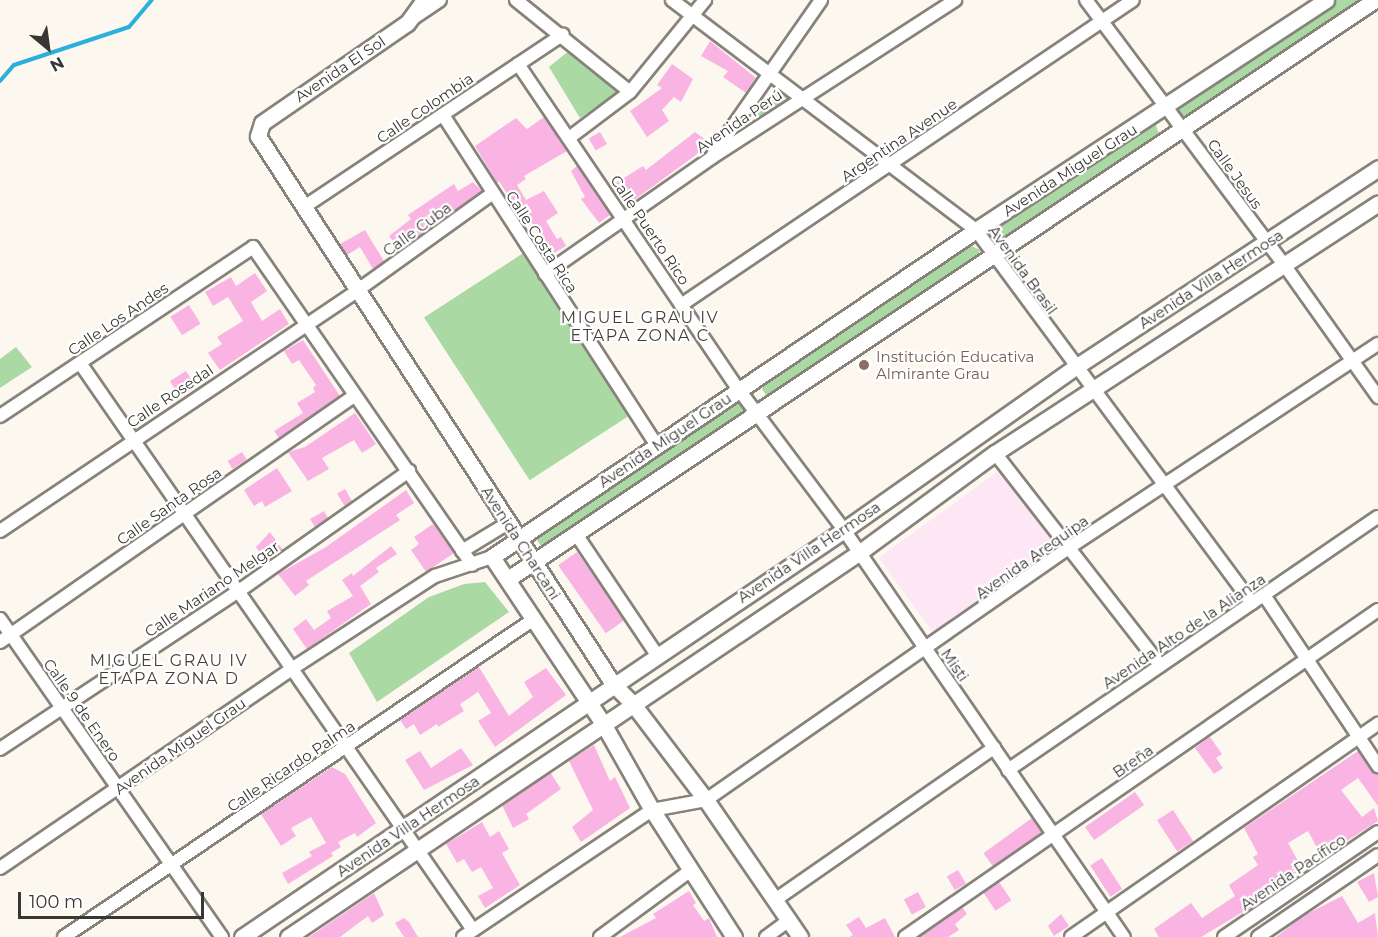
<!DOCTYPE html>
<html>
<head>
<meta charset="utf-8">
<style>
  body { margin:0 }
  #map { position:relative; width:1378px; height:937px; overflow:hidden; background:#fdf8ef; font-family:Montserrat,sans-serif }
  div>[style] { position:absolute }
  .education>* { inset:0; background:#fde7f5; transform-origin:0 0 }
  .green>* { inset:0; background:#abd9a4; transform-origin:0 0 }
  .stream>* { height:4px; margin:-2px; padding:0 2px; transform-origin:2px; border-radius:2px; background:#2bafdb }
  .building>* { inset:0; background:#f9b4e3; transform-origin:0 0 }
  .roads { filter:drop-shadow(2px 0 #87837b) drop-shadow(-2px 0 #87837b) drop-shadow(0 2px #87837b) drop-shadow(0 -2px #87837b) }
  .minor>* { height:12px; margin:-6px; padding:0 6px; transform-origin:6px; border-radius:6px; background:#fff }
  .tertiary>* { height:15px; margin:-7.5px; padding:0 7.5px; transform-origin:7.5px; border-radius:7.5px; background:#fff }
  .dots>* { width:16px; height:16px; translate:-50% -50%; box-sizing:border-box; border:3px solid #fff; border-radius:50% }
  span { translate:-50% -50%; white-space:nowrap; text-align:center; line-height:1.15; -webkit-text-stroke:4.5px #fff; paint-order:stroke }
  .street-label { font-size:15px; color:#383733 }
  .education-label { font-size:15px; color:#785e54 }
  .left { translate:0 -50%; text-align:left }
  .neighbourhood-label { font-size:16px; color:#45413a; letter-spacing:1.5px }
  .north { position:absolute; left:18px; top:18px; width:60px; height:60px; -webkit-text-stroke:4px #fff; paint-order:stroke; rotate:151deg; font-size:16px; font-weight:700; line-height:24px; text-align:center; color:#383733 }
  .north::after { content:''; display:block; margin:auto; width:21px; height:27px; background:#383733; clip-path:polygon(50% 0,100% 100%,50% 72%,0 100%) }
  .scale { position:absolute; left:18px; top:892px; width:186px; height:27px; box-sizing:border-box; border:3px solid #383733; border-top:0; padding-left:8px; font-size:18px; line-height:21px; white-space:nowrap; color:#383733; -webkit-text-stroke:4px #fff; paint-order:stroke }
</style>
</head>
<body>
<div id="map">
  <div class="education">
    <i style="left:1001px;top:469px;width:96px;height:151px;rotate:54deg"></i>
  </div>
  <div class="green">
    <i style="clip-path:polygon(1334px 0,1365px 0,1190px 119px,1184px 118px,1178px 110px,1181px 104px)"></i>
    <i style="clip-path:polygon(571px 49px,621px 90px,580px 118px,549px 67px)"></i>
    <i style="clip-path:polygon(776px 88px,793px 101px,746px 130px)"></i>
    <i style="clip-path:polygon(1148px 124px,1156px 125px,1160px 137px,1010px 237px,1001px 238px,997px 232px,1001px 223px)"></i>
    <i style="clip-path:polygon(967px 244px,980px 250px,977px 257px,773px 395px,766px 395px,762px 389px,765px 382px)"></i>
    <i style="left:528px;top:250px;width:194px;height:124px;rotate:57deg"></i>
    <i style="clip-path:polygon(16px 347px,32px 367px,0 388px,0 359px)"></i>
    <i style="clip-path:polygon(732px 403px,740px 403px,744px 408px,740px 417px,548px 547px,541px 546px,537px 540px,541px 533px)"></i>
    <i style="clip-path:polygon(485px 582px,509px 612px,377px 702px,349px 653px,429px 597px,464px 584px)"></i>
  </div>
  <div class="stream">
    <i style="left:0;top:81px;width:21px;rotate:-49deg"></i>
    <i style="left:14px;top:65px;width:121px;rotate:-18.3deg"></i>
    <i style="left:129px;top:27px;width:35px;rotate:-50deg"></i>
  </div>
  <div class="building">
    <i style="clip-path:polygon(710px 41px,756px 78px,746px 93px,723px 77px,728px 71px,701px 56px)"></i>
    <i style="clip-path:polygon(672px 64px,693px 79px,681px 102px,674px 97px,662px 110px,669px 121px,647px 137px,630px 111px,662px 88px,657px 85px)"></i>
    <i style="clip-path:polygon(544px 117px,567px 151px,524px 176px,526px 179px,517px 185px,526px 200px,544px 191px,558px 213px,546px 221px,557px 239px,561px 237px,566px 246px,551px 255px,520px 204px,511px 200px,499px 181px,497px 183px,475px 146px,516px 118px,527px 129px)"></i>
    <i style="left:600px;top:132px;width:14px;height:13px;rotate:60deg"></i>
    <i style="clip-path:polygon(695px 132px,707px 141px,696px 155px,630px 203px,616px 183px,643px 166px,646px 170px)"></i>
    <i style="clip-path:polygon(577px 166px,610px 215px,599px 223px,581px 199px,585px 197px,571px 171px)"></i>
    <i style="clip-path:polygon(473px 182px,482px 191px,400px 250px,389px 236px,411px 219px,408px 215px,454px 184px,458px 191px)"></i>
    <i style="clip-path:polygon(365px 230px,384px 261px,373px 269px,360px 247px,347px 255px,340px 244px)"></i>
    <i style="clip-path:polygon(255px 273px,267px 291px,251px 302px,262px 321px,280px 309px,289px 324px,220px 370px,208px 353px,222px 344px,217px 337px,243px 321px,228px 297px,213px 306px,205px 292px,231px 277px,236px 286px)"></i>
    <i style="left:189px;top:305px;width:22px;height:22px;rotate:58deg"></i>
    <i style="clip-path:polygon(303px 340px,340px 396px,279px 438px,274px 431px,303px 413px,297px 403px,315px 392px,313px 388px,316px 385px,303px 366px,299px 360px,292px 364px,284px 351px)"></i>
    <i style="left:186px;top:371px;width:19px;height:19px;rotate:58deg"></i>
    <i style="clip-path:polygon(355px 413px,376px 444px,362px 453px,354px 440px,322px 458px,329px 469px,308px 481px,288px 452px,305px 447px)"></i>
    <i style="left:242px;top:452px;width:9px;height:17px;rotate:58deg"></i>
    <i style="clip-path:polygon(277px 468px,292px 491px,265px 507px,262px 501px,254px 506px,244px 490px)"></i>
    <i style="left:345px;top:489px;width:14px;height:9px;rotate:60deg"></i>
    <i style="clip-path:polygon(406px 490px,414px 503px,396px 515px,400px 520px,306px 581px,309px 585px,295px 596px,278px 574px,326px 547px)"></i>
    <i style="clip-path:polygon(324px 511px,328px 518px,315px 527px,310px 519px)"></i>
    <i style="clip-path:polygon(433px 524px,454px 553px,426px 572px,411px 550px,419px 544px,414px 537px)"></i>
    <i style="clip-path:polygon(270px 532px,283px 550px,266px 562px,256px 547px)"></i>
    <i style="clip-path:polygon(391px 546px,397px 554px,376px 568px,379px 572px,360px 586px,371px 604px,307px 649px,293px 629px,306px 619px,314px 630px,331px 618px,327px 611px,353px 596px,342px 580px,352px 573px,353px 576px)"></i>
    <i style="left:577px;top:552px;width:83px;height:23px;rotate:55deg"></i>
    <i style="clip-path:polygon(479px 667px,509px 716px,533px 697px,524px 682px,546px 668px,566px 695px,495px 747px,478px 721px,491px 713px,478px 692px,460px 704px,464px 711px,438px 727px,437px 724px,420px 735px,414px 724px,406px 729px,400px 720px)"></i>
    <i style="clip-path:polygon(1210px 737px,1222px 754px,1216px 758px,1223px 768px,1214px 774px,1195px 748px)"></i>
    <i style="clip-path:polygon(594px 745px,610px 781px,615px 777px,630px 808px,581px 842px,572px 827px,593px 810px,569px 761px)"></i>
    <i style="clip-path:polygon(461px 748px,473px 765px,424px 790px,405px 760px,420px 751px,431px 768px)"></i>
    <i style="clip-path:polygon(1358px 751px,1378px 774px,1378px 806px,1358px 778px,1341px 790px,1362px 817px,1374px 808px,1378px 821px,1322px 857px,1308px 831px,1288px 843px,1302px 868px,1258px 903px,1201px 937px,1159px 937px,1154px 929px,1191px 903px,1202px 918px,1235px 896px,1229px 885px,1258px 865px,1253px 857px,1258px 854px,1244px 828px)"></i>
    <i style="clip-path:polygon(332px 767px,345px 774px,376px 823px,357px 837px,355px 833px,338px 842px,341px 847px,331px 853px,333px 856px,288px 884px,282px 873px,312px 856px,309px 852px,326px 843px,311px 817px,291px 828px,296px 836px,281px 846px,261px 814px)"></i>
    <i style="clip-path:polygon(550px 772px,561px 789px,526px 814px,529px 819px,513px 828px,502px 805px)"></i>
    <i style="left:1135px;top:792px;width:16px;height:61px;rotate:55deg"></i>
    <i style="left:1173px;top:810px;width:37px;height:19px;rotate:57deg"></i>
    <i style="left:1032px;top:818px;width:17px;height:60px;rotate:54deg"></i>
    <i style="clip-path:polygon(482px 822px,490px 837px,499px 831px,509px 849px,502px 853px,520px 885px,485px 908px,478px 896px,493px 888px,481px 867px,472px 872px,464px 859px,457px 863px,446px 844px)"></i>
    <i style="left:1102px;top:858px;width:37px;height:14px;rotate:57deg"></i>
    <i style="left:958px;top:870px;width:16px;height:13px;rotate:60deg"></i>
    <i style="clip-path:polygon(1374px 873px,1378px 897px,1369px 902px,1357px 882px)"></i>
    <i style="left:999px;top:882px;width:22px;height:19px;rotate:56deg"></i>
    <i style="clip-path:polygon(689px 891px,696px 903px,693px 905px,704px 921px,709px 918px,717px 937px,620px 937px,656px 918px,653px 914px)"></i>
    <i style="left:918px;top:892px;width:17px;height:16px;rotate:62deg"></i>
    <i style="clip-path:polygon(374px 893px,384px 915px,372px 923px,368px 916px,340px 937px,309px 937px)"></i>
    <i style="clip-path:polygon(1342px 896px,1358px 923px,1375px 913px,1378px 937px,1276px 937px,1303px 916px)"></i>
    <i style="clip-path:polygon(962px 907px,967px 914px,955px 924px,959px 930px,948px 937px,920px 937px)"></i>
    <i style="clip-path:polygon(1061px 914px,1069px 926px,1054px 936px,1048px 926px)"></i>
    <i style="clip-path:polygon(859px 917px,866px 928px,885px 918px,895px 937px,849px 937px,853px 935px,846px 925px)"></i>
    <i style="clip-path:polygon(404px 918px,409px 922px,418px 937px,404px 937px,395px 923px)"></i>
  </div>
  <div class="roads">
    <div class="minor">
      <i style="left:516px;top:0;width:146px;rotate:38.9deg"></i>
      <i style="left:672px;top:0;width:381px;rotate:37.1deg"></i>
      <i style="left:976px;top:230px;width:464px;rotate:53.5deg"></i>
      <i style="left:1086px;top:0;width:332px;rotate:53.2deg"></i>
      <i style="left:1285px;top:266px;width:161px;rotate:54.6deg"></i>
      <i style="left:415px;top:17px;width:30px;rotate:-34deg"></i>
      <i style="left:518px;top:64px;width:394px;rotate:55.9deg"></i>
      <i style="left:739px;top:390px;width:175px;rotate:53.1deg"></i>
      <i style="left:844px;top:530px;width:494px;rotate:55.5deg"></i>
      <i style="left:443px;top:115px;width:394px;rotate:57.1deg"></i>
      <i style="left:569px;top:138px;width:76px;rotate:-37deg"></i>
      <i style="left:630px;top:92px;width:119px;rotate:-50.8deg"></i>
      <i style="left:713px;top:155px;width:189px;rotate:-55.1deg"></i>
      <i style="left:304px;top:207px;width:311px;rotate:-33.7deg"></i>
      <i style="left:545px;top:274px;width:203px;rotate:-34.9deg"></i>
      <i style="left:711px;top:158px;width:291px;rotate:-32.9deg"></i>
      <i style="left:681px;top:305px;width:545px;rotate:-34.01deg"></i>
      <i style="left:80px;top:363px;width:690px;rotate:55.27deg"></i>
      <i style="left:0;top:416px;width:304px;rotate:-33.7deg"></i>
      <i style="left:253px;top:247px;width:386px;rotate:55.4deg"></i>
      <i style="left:995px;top:453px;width:269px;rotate:52.1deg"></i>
      <i style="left:0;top:531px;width:432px;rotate:-33.9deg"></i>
      <i style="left:358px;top:290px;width:166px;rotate:-35.7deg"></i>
      <i style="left:576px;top:534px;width:146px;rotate:56.2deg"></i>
      <i style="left:462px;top:551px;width:54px;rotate:-31.3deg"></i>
      <i style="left:1264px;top:595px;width:206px;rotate:56.3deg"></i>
      <i style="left:0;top:619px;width:388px;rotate:55.1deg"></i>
      <i style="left:0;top:642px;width:432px;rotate:-34.8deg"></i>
      <i style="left:0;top:749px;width:283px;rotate:-33.5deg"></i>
      <i style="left:236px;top:593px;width:212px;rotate:-35.2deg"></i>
      <i style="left:1008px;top:770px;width:448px;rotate:-34.4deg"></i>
      <i style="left:0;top:868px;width:351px;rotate:-34.3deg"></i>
      <i style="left:290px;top:670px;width:173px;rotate:-33deg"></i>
      <i style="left:435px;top:576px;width:60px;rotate:-18.4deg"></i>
      <i style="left:775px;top:900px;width:267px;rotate:-34.8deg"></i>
      <i style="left:64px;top:937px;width:567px;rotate:-34.08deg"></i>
      <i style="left:463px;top:937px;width:228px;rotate:-33.9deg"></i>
      <i style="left:652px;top:810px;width:55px;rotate:-10.5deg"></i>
      <i style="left:706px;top:800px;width:443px;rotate:-34.8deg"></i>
      <i style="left:1070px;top:547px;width:369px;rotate:-33.4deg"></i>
      <i style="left:600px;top:937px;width:112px;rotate:-36.3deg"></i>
      <i style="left:766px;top:937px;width:27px;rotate:-36deg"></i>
      <i style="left:905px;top:937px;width:575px;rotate:-34.66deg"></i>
      <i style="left:1071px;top:937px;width:374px;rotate:-34.8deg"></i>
      <i style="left:1224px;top:937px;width:186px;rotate:-34.3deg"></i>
      <i style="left:1258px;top:937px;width:145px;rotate:-34.3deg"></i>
    </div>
    <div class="tertiary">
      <i style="left:424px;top:0;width:29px;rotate:126deg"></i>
      <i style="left:407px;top:23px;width:176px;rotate:145.4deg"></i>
      <i style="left:262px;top:123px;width:14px;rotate:107deg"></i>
      <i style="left:258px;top:136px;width:653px;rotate:57.06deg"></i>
      <i style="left:613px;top:684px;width:28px;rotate:45deg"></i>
      <i style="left:633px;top:704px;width:121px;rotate:52.8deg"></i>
      <i style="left:706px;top:800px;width:166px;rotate:55.5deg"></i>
      <i style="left:508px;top:579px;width:1043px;rotate:-33.74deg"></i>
      <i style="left:242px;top:937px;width:727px;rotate:-34.06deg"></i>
      <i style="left:844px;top:530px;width:281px;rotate:-35.2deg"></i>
      <i style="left:1074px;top:368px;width:364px;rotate:-33.3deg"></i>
      <i style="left:288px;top:937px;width:689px;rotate:-33.94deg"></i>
      <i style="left:860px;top:552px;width:167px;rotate:-36.3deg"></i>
      <i style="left:995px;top:453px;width:457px;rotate:-33.1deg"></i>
      <i style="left:734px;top:937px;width:151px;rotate:-122.8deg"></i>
      <i style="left:652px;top:810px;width:98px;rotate:-119.5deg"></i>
      <i style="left:604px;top:725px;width:202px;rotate:-123.7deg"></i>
      <i style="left:492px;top:557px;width:584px;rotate:-34.04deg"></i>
      <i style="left:976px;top:230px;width:419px;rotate:-33.3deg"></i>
    </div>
  </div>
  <div class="dots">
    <i style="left:864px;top:365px;background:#8d6e63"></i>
  </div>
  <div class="street-label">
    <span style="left:340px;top:69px;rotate:-34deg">Avenida El Sol</span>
    <span style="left:425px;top:108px;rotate:-34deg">Calle Colombia</span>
    <span style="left:739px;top:121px;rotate:-34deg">Avenida Perú</span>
    <span style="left:899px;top:140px;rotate:-34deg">Argentina Avenue</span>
    <span style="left:1070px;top:170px;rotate:-33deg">Avenida Miguel Grau</span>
    <span style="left:1235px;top:174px;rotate:54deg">Calle Jesus</span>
    <span style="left:417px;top:229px;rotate:-36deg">Calle Cuba</span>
    <span style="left:650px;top:230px;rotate:56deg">Calle Puerto Rico</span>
    <span style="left:542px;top:242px;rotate:57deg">Calle Costa Rica</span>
    <span style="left:1023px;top:270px;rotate:54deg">Avenida Brasil</span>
    <span style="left:1211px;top:279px;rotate:-33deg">Avenida Villa Hermosa</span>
    <span style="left:118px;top:319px;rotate:-34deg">Calle Los Andes</span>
    <span style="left:170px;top:396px;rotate:-34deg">Calle Rosedal</span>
    <span style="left:665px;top:440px;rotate:-34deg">Avenida Miguel Grau</span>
    <span style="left:169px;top:506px;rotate:-35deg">Calle Santa Rosa</span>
    <span style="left:521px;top:543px;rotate:57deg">Avenida Charcani</span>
    <span style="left:809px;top:552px;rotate:-34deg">Avenida Villa Hermosa</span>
    <span style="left:1032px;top:557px;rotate:-35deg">Avenida Arequipa</span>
    <span style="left:212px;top:589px;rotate:-34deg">Calle Mariano Melgar</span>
    <span style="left:1184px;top:631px;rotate:-34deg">Avenida Alto de la Alianza</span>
    <span style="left:955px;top:665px;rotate:55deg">Misti</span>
    <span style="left:82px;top:710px;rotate:55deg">Calle 9 de Enero</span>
    <span style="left:180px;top:746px;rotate:-35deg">Avenida Miguel Grau</span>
    <span style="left:1133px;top:761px;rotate:-35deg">Breña</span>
    <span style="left:291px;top:766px;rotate:-34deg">Calle Ricardo Palma</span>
    <span style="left:408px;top:826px;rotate:-34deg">Avenida Villa Hermosa</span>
    <span style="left:1293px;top:872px;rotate:-34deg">Avenida Pacífico</span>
  </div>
  <div class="education-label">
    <span class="left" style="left:876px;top:365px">Institución Educativa<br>Almirante Grau</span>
  </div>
  <div class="neighbourhood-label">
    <span style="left:640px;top:327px">MIGUEL GRAU IV<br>ETAPA ZONA C</span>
    <span style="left:169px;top:670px">MIGUEL GRAU IV<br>ETAPA ZONA D</span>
  </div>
  <div class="north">N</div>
  <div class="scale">100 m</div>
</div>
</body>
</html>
